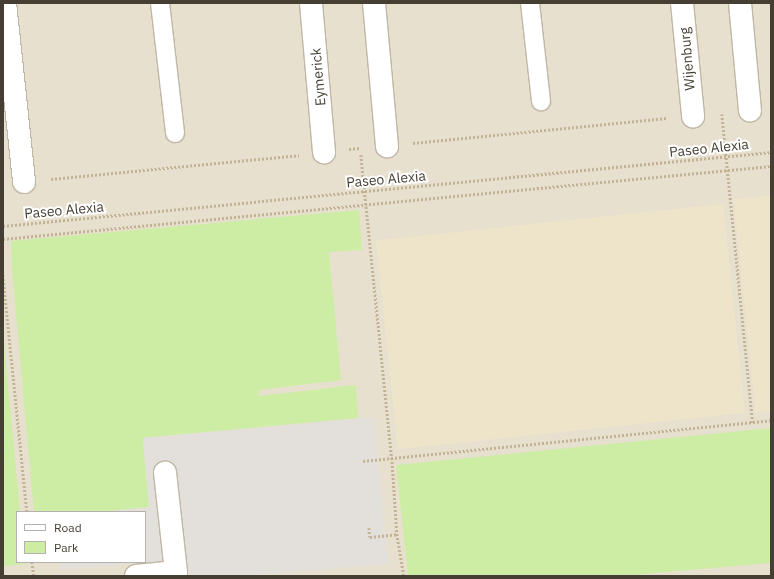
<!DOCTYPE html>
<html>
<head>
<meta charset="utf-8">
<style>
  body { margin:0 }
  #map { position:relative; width:774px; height:579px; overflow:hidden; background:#f3eee2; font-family:"IBM Plex Sans",sans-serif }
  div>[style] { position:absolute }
  .residential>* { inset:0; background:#e8e0cf }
  .education>* { inset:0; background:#eee4ca; transform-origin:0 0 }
  .green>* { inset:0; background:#cdeda5 }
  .parking>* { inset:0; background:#e3e0dc }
  .path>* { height:2.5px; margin-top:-1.25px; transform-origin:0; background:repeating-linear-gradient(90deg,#c3b293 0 2px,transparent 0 4px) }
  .roads { filter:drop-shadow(1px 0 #bfb6a4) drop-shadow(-1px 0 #bfb6a4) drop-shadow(0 1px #bfb6a4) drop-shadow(0 -1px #bfb6a4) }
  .lane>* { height:18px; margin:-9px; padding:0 9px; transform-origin:9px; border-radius:9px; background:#fff }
  .street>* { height:22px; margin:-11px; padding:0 11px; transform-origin:11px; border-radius:11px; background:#fff }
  span { translate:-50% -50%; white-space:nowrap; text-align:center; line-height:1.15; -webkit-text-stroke:4px #fff; paint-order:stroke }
  .street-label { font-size:14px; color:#453e32 }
  .frame { position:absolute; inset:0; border:4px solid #453e32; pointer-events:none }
  .legend { position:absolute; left:16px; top:511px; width:130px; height:52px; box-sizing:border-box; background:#fff; border:1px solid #b5b2ad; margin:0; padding:5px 7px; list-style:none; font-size:12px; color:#453e32 }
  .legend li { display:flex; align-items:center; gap:8px; height:20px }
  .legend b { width:20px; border:1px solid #b5b2ad }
</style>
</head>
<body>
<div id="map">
  <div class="residential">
    <i style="clip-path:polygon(evenodd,3px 3px,771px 3px,771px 576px,3px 576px,3px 3px,17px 512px,145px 512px,145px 562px,17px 562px,17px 512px)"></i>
  </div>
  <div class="education">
    <i style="clip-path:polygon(771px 196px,771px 412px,756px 413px,734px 199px)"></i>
    <i style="left:723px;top:204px;width:210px;height:349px;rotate:84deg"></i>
  </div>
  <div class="green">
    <i style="clip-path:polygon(359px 210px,362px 250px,329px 252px,341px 380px,259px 390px,259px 396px,356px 385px,358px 418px,143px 438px,149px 508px,99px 512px,34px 512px,12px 270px,11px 241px)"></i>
    <i style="clip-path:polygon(3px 331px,20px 512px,17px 512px,17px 562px,24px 562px,25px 564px,3px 566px)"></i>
    <i style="clip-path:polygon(771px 428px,771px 563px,622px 576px,408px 576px,396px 465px)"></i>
  </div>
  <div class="parking">
    <i style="clip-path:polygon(374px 417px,388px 564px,248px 576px,186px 576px,184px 559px,60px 570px,59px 562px,145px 562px,145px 512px,99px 512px,149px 507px,143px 438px)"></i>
  </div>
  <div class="path">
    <i style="left:722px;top:114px;width:310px;rotate:84.3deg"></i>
    <i style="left:413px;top:143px;width:255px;rotate:-5.6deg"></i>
    <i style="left:349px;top:149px;width:11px;rotate:-5deg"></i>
    <i style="left:361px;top:155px;width:305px;rotate:84.2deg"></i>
    <i style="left:392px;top:458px;width:76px;rotate:86.2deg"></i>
    <i style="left:397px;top:534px;width:43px;rotate:80.5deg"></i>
    <i style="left:51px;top:179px;width:249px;rotate:-5.5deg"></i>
    <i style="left:3px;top:226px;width:772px;rotate:-5.5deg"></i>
    <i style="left:3px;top:239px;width:771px;rotate:-5.43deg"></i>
    <i style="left:3px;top:275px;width:238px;rotate:84.2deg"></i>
    <i style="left:363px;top:461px;width:410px;rotate:-5.7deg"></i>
    <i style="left:369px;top:528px;width:9px;rotate:84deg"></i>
    <i style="left:370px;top:537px;width:27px;rotate:-6deg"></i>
    <i style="left:32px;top:562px;width:14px;rotate:82deg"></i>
  </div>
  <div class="roads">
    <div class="lane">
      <i style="left:160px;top:3px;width:131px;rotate:83.4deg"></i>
      <i style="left:530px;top:3px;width:99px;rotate:83.6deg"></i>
    </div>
    <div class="street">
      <i style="left:5px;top:3px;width:180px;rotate:83.9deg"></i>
      <i style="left:311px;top:3px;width:150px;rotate:85deg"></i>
      <i style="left:374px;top:3px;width:144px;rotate:84.8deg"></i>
      <i style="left:682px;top:3px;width:114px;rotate:84.4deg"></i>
      <i style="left:740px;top:3px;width:108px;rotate:84.7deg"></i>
      <i style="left:136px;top:576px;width:40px;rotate:-5.7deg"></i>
      <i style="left:176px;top:572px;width:100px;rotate:-96.3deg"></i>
    </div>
  </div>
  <div class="street-label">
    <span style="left:687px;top:59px;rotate:-95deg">Wijenburg</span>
    <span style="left:318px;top:77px;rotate:-95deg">Eymerick</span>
    <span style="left:709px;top:148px;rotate:-6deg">Paseo Alexia</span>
    <span style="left:386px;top:179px;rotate:-5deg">Paseo Alexia</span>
    <span style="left:64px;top:210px;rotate:-5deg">Paseo Alexia</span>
  </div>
  <div class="frame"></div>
  <ul class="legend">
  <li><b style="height:5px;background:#fff"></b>Road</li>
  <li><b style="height:11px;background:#cdeda5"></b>Park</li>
  </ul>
</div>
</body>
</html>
